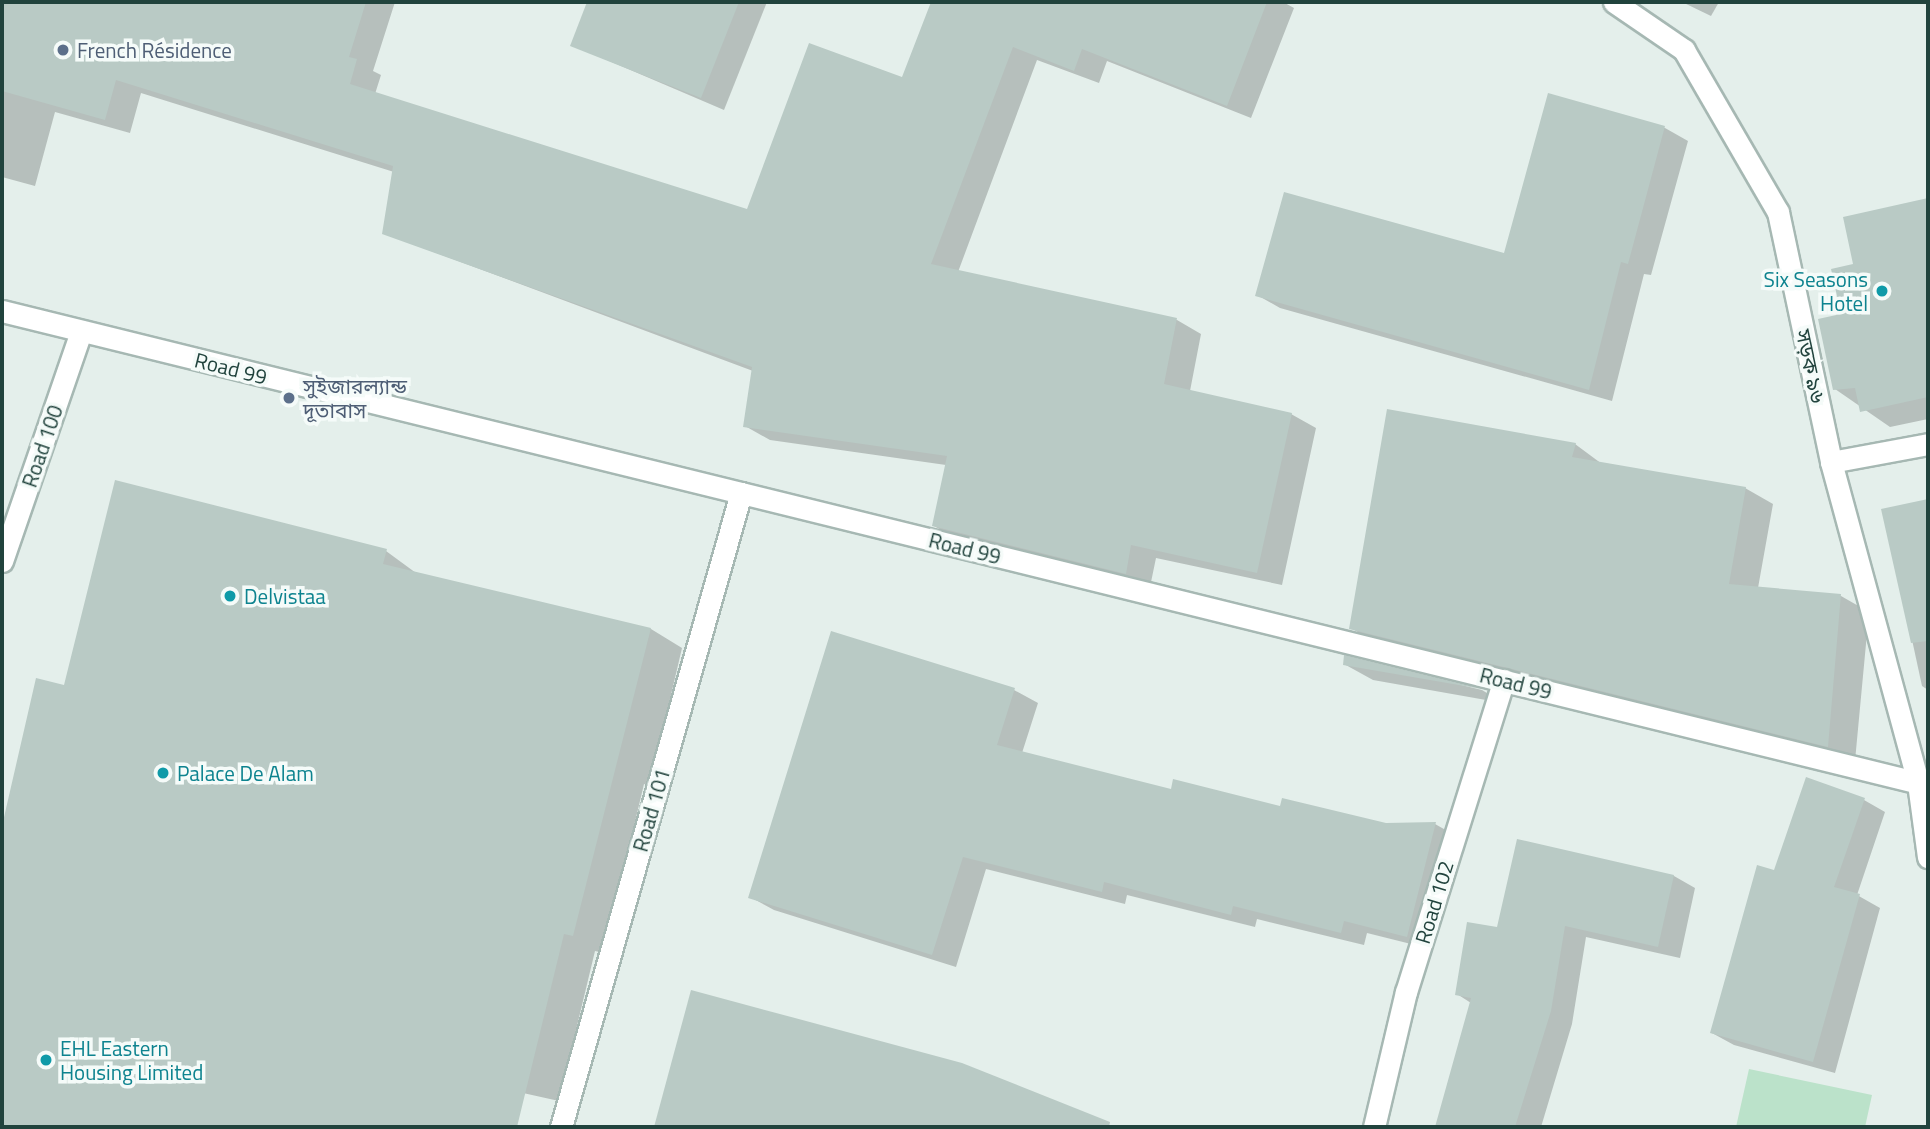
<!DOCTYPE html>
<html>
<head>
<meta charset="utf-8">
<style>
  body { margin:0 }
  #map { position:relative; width:1930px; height:1129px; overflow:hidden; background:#e4efeb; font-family:"Titillium Web","Noto Sans Bengali",sans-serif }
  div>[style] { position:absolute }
  .green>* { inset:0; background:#bbe2ca }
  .shadow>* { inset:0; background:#0003 }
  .building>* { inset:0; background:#b9cac5 }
  .roads { filter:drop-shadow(2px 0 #a6b8b3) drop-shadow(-2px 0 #a6b8b3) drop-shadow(0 2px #a6b8b3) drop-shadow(0 -2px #a6b8b3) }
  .minor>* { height:21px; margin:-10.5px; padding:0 10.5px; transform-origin:10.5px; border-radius:10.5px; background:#fff }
  .dots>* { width:19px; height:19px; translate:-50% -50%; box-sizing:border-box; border:4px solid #f5fbf9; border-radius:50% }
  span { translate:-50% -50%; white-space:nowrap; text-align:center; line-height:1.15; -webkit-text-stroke:7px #f5fbf9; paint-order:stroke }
  .service-label { font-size:21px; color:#4e5e75 }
  .left { translate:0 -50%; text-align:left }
  .culture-label { font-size:21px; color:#0d838f }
  .right { translate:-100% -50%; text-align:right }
  .street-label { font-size:21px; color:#21433d }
  .frame { position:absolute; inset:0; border:4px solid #21433d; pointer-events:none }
</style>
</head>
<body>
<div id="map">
  <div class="green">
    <i style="clip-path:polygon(1749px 1069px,1872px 1095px,1865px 1127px,1736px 1127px)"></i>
  </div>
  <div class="shadow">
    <i style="clip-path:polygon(2px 2px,395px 2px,373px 71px,381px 75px,375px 94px,748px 211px,903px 80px,933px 2px,1283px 2px,1294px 8px,1251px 118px,1107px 61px,1099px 83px,1037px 60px,958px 272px,1177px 320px,1201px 334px,1190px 391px,1291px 414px,1316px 428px,1282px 585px,1156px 558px,1150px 587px,959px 540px,934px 526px,946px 465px,770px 440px,745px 426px,753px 371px,383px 233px,394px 172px,141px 93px,130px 133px,55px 112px,35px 186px,2px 177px)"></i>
    <i style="clip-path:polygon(589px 2px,767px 2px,724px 110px,572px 45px)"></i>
    <i style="clip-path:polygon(1682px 2px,1719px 2px,1711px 16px)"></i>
    <i style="clip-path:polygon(1549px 96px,1665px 128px,1688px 141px,1651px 275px,1644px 274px,1612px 401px,1280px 308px,1257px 295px,1505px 255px)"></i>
    <i style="clip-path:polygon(1928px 200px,1928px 419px,1890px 427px,1835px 389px,1855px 265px,1845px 218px)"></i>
    <i style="clip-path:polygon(1575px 444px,1602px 464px,1745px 488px,1773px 504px,1758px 588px,1841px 596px,1869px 612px,1855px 761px,1378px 644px,1351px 628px)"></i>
    <i style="clip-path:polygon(1928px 500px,1928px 690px,1922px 686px,1884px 510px)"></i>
    <i style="clip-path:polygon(386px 551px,416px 573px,651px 629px,682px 648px,650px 785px,644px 784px,604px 953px,595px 951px,559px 1101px,514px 1091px,504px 1127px,2px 1127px,2px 834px,37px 681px,65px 687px)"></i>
    <i style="clip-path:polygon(1346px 657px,1482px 690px,1503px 703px,1373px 680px,1344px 664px)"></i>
    <i style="clip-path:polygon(1014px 690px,1038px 703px,1022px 753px,1172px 791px,1386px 825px,1435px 824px,1458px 837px,1431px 949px,1367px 933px,1364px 945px,1257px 919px,1255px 927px,1127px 895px,1125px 904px,986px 869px,956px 967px,774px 910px,750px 897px)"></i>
    <i style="clip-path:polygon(1864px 800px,1885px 812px,1857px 895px,1880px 908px,1835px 1073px,1734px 1045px,1712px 1033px,1775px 872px)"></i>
    <i style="clip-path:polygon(1519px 841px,1674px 876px,1695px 888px,1680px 958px,1586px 937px,1572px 1024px,1541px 1127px,1437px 1127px,1471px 1003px,1457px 994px,1499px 929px)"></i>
    <i style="clip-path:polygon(692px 992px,961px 1065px,1110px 1127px,657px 1127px)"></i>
  </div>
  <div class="building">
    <i style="clip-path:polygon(2px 2px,366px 2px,349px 57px,357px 59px,350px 84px,747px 209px,809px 43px,902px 77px,931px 2px,1267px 2px,1227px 106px,1082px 49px,1074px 71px,1013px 47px,931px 264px,1177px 318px,1164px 384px,1292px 413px,1257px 573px,1131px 545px,1126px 574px,932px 526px,947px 456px,743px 427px,752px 367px,382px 234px,393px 166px,116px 80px,105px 120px,2px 91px)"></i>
    <i style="clip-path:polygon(587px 2px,739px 2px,701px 98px,570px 46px)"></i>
    <i style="clip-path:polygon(1548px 93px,1665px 126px,1628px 264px,1621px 262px,1589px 390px,1255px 296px,1284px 192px,1504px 253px)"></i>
    <i style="clip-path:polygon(1928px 198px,1928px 397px,1860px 412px,1855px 388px,1833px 390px,1818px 319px,1841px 314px,1831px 269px,1853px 264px,1843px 217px)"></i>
    <i style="clip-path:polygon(1387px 409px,1576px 443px,1572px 457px,1746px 487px,1729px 584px,1841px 594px,1828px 747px,1349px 629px)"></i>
    <i style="clip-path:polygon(115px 480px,387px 549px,383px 564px,651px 628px,573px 936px,564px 934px,517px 1127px,2px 1127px,2px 826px,36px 678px,64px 685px)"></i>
    <i style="clip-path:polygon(1928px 499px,1928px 641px,1911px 643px,1881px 509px)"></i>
    <i style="clip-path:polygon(831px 631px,1015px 688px,997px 745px,1171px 789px,1173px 779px,1280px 806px,1282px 798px,1386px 823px,1436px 822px,1407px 937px,1344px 921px,1341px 933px,1233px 906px,1231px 915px,1104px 882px,1102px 892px,963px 857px,932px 955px,748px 898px)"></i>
    <i style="clip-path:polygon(1344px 655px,1482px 689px,1343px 665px)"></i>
    <i style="clip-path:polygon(1806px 777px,1865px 798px,1834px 887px,1860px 894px,1813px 1062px,1710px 1033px,1757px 865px,1774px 870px)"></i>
    <i style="clip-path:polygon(1517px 839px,1674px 875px,1658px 947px,1565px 926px,1551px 1011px,1515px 1127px,1435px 1127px,1471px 998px,1455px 995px,1467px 922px,1497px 927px)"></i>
    <i style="clip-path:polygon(691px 990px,962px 1063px,1110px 1122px,1109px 1127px,654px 1127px)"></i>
  </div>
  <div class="roads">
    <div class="minor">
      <i style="left:1614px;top:2px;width:85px;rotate:34.4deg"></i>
      <i style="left:1684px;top:50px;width:187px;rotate:59.9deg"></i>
      <i style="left:1778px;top:212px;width:256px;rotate:78deg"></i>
      <i style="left:1831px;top:462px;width:333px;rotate:74.8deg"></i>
      <i style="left:1918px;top:783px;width:75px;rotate:82.3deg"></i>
      <i style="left:2px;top:311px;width:1983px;rotate:13.83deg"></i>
      <i style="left:1831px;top:462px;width:99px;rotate:-10.5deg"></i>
      <i style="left:2px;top:561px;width:243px;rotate:-71deg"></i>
      <i style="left:561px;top:1127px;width:659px;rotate:-74.15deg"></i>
      <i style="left:1374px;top:1127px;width:139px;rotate:-76.7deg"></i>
      <i style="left:1406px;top:992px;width:327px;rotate:-72.6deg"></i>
    </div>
  </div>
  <div class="dots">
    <i style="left:63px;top:50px;background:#5c6f8a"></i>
    <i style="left:1882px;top:291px;background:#0f9aa8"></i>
    <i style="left:289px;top:398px;background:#5c6f8a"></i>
    <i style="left:230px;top:596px;background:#0f9aa8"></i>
    <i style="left:163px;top:773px;background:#0f9aa8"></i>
    <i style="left:46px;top:1060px;background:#0f9aa8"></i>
  </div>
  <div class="service-label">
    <span class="left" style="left:77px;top:50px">French Résidence</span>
    <span class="left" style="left:303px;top:398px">সুইজারল্যান্ড<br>দূতাবাস</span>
  </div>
  <div class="culture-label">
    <span class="right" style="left:1868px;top:291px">Six Seasons<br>Hotel</span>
    <span class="left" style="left:244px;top:596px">Delvistaa</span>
    <span class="left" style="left:177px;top:773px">Palace De Alam</span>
    <span class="left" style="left:60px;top:1060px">EHL Eastern<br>Housing Limited</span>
  </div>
  <div class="street-label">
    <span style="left:1811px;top:366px;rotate:78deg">সড়ক ৯৬</span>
    <span style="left:231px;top:368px;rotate:14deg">Road 99</span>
    <span style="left:42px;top:446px;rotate:-71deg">Road 100</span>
    <span style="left:965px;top:548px;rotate:14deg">Road 99</span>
    <span style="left:1516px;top:683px;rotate:14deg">Road 99</span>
    <span style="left:651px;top:810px;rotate:-74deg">Road 101</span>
    <span style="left:1434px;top:902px;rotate:-73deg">Road 102</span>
  </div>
  <div class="frame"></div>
</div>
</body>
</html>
